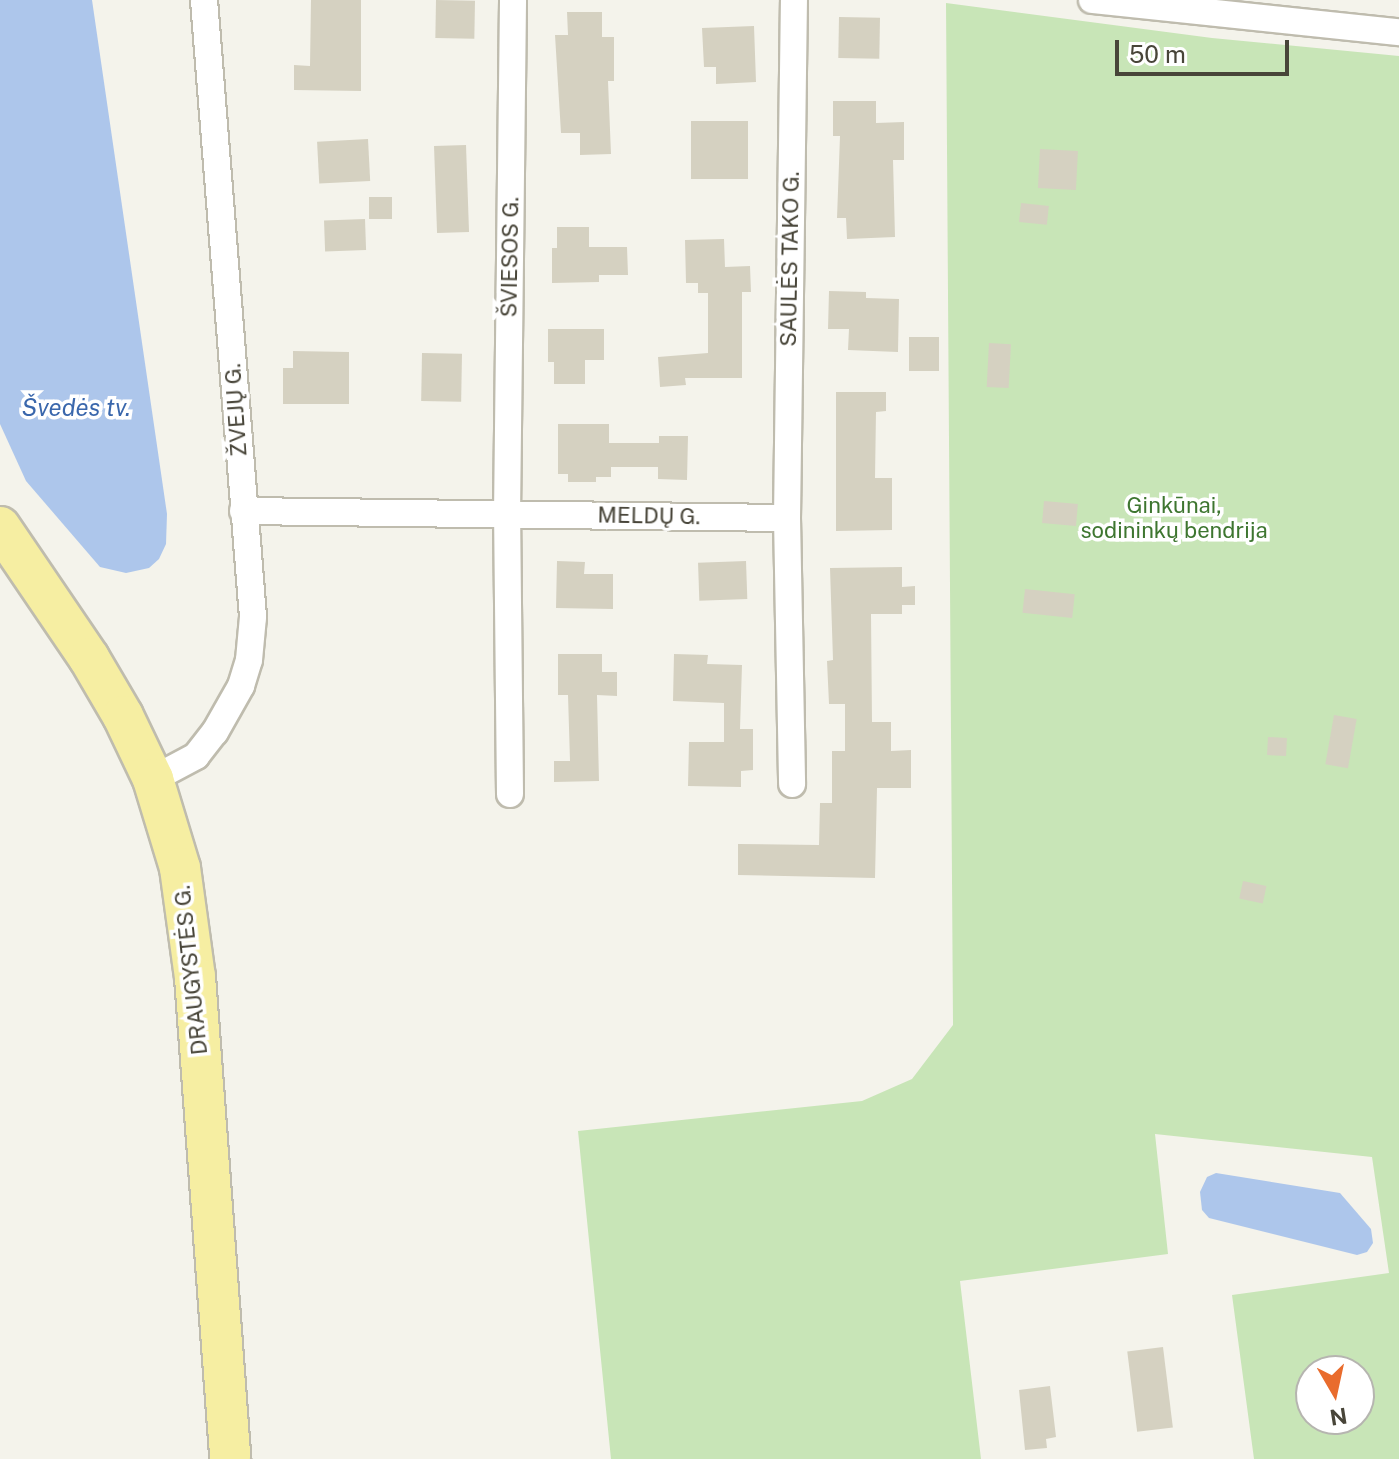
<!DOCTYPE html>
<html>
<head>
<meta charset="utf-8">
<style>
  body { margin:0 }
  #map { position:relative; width:1399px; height:1459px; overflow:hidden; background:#f4f3eb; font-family:"Public Sans",sans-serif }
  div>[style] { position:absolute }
  .green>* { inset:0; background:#c8e5b7 }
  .water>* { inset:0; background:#adc6eb }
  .building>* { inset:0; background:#d5d1c1; transform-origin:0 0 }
  .roads { filter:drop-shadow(2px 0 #bfbcae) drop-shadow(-2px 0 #bfbcae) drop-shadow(0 2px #bfbcae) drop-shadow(0 -2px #bfbcae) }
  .street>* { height:26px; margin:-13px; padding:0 13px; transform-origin:13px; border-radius:13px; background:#fff }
  .primary>* { height:40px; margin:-20px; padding:0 20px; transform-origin:20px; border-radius:20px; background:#f6eea2 }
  span { translate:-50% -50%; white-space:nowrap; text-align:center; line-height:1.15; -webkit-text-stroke:7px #fff; paint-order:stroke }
  .street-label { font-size:22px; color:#484539 }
  .park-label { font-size:22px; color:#3e7630 }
  .water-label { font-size:24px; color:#3a67ac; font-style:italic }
  .north { position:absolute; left:1295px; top:1355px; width:80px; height:80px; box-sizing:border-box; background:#fff; border:2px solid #b6b5b0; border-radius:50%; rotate:171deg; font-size:22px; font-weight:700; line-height:32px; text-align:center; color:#484539 }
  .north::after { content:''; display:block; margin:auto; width:28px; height:36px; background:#e96c2d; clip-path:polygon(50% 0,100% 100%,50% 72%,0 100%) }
  .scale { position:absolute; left:1115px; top:40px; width:174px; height:36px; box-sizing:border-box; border:4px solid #484539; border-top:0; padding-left:10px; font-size:24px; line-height:28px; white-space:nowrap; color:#484539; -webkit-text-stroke:6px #fff; paint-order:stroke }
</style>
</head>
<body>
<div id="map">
  <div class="green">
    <i style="clip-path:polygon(evenodd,946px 3px,1212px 38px,1399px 56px,1399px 1459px,1254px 1459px,1232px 1295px,1389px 1273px,1372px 1157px,1155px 1134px,1168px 1254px,960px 1281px,981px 1459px,611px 1459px,578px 1131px,862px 1101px,912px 1079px,953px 1025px,946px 3px,1311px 1371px,1359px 1371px,1359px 1419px,1311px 1419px,1311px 1371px)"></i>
  </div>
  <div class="water">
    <i style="clip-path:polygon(0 0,92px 0,167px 514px,166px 544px,159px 559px,149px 568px,126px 573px,100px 567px,26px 481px,0 424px)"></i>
    <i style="clip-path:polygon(1216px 1173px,1340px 1193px,1371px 1229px,1373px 1243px,1367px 1252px,1357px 1255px,1209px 1218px,1202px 1210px,1200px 1192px,1207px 1177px)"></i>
  </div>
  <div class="building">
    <i style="clip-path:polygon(311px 0,361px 0,361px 91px,294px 90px,294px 65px,310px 66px)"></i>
    <i style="left:436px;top:0;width:39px;height:38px;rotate:1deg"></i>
    <i style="clip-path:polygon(567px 12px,602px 12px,602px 37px,614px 37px,614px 81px,608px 81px,611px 154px,580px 155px,580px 133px,561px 133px,555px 35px,568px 35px)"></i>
    <i style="left:839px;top:17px;width:41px;height:41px;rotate:1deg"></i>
    <i style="clip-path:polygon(754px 26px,756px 82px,716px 84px,716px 67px,704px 67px,702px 28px)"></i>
    <i style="clip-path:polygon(833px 101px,876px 101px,876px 123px,904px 122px,904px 160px,893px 160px,895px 237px,847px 239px,846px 218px,837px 218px,840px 136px,833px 136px)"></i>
    <i style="left:691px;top:121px;width:57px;height:58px"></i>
    <i style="left:368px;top:139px;width:42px;height:51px;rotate:87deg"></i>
    <i style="left:466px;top:145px;width:87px;height:32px;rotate:88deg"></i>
    <i style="left:1040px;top:149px;width:38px;height:39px;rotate:3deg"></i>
    <i style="left:369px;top:197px;width:23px;height:22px"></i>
    <i style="left:1021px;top:203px;width:28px;height:19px;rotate:6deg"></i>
    <i style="left:365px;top:219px;width:31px;height:41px;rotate:88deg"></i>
    <i style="clip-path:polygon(557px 227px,589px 227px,589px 247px,627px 247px,628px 275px,599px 275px,599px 282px,552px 283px,552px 248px,557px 248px)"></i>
    <i style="clip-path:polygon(724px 239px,725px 267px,750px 266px,751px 292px,742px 292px,742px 378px,685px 378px,686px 385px,660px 387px,658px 357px,708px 353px,708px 293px,698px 293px,698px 283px,686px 283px,685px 240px)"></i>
    <i style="clip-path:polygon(829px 291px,866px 292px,866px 298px,899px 299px,898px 352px,848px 350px,849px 329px,828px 329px)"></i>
    <i style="clip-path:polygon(548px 329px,604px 329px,604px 360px,585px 360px,585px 384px,554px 384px,554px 362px,548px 362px)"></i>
    <i style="left:909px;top:337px;width:30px;height:34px"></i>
    <i style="left:989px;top:343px;width:22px;height:44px;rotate:3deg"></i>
    <i style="clip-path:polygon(293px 351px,349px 352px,349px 404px,283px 404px,283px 368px,293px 368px)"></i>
    <i style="left:422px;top:353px;width:40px;height:48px;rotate:1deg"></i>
    <i style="clip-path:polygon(836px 392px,886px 392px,886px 411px,876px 412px,875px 478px,892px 478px,892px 530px,836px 531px)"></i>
    <i style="clip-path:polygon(558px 424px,609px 424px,609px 443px,659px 443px,659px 436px,688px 436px,687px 480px,658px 479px,658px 467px,611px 467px,611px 477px,596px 477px,596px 482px,568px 482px,568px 474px,558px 474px)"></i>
    <i style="left:1044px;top:501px;width:34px;height:22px;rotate:5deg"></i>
    <i style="clip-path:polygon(557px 561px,585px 562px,584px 574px,613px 574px,613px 609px,556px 608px)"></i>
    <i style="left:746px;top:561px;width:38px;height:48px;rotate:88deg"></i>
    <i style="clip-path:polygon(902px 567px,902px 587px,915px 586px,915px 605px,902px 605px,902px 614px,871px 614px,872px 722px,891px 722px,891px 751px,911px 750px,911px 788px,877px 788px,875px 878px,738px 875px,738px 844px,819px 845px,820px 803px,832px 803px,832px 751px,845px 751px,845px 704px,829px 704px,827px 661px,833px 660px,830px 568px)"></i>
    <i style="left:1025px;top:589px;width:50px;height:24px;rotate:6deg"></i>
    <i style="clip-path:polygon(558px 654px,602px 654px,602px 672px,617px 672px,617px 696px,597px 695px,599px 781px,554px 782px,554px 761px,570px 761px,568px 695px,558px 695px)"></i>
    <i style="clip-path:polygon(674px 654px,708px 655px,707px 664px,742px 665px,740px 729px,753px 729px,753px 770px,741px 771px,741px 787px,688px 786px,689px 742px,724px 742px,724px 703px,673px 701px)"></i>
    <i style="left:1334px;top:715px;width:23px;height:50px;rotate:10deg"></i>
    <i style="left:1268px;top:737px;width:19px;height:18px;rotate:3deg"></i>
    <i style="left:1243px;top:881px;width:24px;height:18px;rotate:12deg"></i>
    <i style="left:1163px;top:1347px;width:81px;height:36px;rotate:83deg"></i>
    <i style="clip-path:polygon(1050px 1386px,1056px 1437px,1046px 1439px,1047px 1448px,1025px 1450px,1019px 1390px)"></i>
  </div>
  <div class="roads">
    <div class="street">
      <i style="left:1092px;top:0;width:309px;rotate:6deg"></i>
      <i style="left:243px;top:511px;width:544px;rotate:0.74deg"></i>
      <i style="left:787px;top:518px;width:266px;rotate:88.9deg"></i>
      <i style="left:787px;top:518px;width:518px;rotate:-89.23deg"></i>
      <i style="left:153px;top:779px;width:49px;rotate:-28.1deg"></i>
      <i style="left:196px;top:756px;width:31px;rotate:-52deg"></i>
      <i style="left:215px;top:732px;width:53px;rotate:-60.5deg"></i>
      <i style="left:241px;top:686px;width:27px;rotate:-73deg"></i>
      <i style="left:249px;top:660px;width:43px;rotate:-84.7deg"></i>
      <i style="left:253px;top:617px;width:619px;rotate:-94.54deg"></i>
      <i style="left:510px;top:794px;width:279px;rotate:-90.6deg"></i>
      <i style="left:507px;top:515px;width:515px;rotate:-89.33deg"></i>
    </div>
    <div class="primary">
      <i style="left:0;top:527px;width:158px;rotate:55.8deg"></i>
      <i style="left:89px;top:658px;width:67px;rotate:59.6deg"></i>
      <i style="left:123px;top:716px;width:70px;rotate:64.5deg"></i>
      <i style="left:153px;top:779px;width:93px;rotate:73.1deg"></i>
      <i style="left:180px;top:868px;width:110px;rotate:82.2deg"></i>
      <i style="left:195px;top:977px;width:483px;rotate:85.8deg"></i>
    </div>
  </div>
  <div class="street-label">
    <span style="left:510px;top:257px;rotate:-89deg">ŠVIESOS G.</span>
    <span style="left:790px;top:259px;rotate:-89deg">SAULĖS TAKO G.</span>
    <span style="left:236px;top:410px;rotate:-94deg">ŽVEJŲ G.</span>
    <span style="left:649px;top:516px;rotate:1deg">MELDŲ G.</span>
    <span style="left:191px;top:970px;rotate:-96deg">DRAUGYSTĖS G.</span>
  </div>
  <div class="park-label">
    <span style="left:1174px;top:518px">Ginkūnai,<br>sodininkų bendrija</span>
  </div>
  <div class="water-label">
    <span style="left:76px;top:408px">Švedės tv.</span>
  </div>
  <div class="north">N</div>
  <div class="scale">50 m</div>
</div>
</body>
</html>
